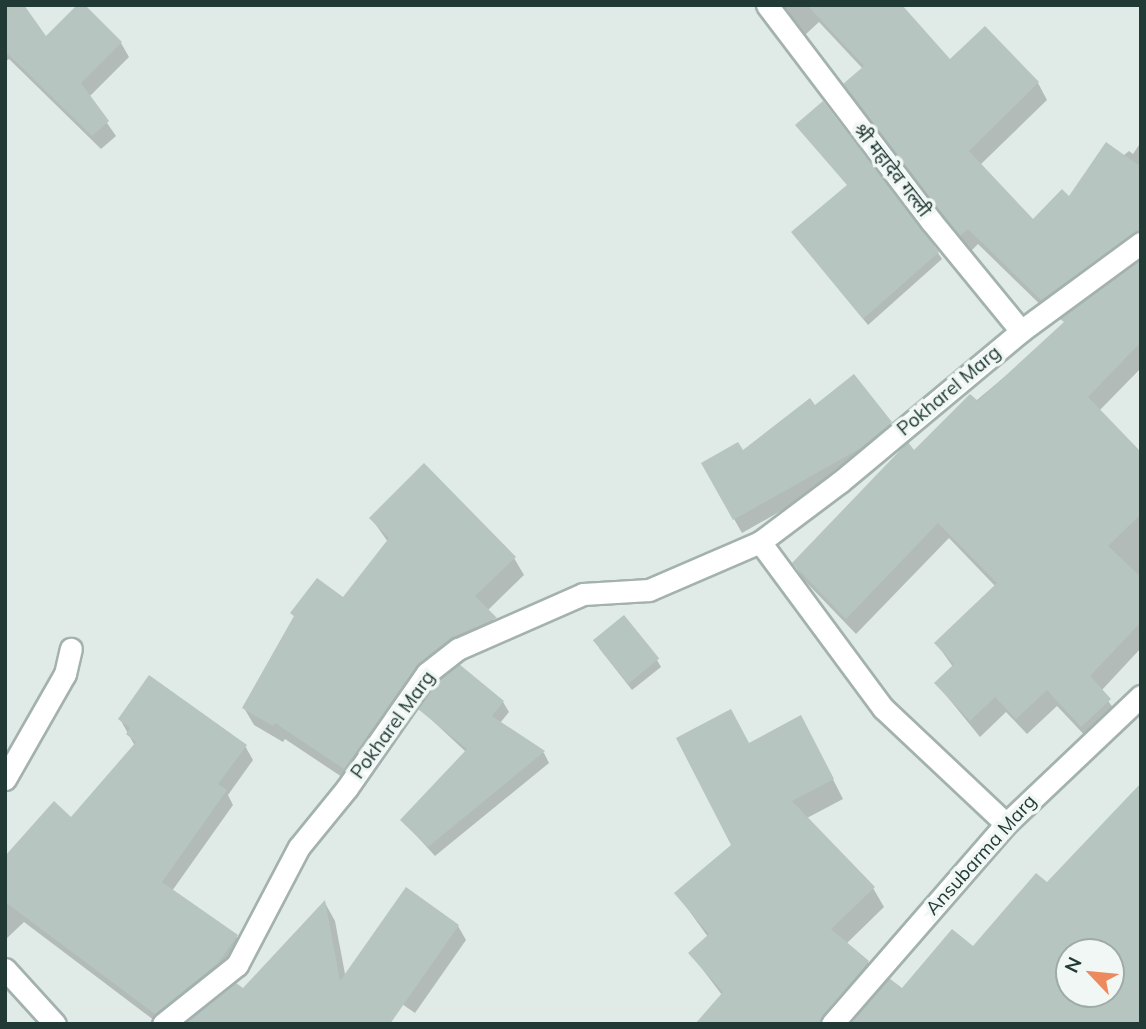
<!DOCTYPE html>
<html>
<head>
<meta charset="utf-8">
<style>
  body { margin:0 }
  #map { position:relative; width:1146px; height:1029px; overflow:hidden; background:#e0eae7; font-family:Mulish,"Noto Sans Devanagari",sans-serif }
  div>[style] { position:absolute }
  .shadow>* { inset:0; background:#0003 }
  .building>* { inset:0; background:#b6c5c0; transform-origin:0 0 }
  .roads { filter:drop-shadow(2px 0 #a3b2ae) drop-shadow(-2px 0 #a3b2ae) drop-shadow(0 2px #a3b2ae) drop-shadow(0 -2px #a3b2ae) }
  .street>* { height:21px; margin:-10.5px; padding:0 10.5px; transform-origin:10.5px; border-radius:10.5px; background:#fff }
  span { translate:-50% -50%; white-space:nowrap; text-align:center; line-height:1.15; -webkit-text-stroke:7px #f0f7f4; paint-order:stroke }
  .street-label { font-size:19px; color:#223a35 }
  .frame { position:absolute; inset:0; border:7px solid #223a35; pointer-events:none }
  .north { position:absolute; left:1055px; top:938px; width:70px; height:70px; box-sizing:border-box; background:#f0f7f4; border:2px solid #9eaba8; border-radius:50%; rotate:296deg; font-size:19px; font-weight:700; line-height:28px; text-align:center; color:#223a35 }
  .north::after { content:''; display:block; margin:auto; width:24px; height:32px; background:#ec8a5d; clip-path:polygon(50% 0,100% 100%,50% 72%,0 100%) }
</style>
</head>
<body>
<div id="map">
  <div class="shadow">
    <i style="clip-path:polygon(5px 5px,46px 39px,121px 43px,129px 57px,89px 97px,116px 136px,101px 149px,9px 59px,5px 62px)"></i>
    <i style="clip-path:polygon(780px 5px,868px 5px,950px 61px,985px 28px,1038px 83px,1047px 100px,980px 165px,1033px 221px,1070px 199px,1129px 151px,1133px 154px,1141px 142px,1141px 250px,1052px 316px,978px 244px,971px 251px,855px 101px,846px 84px,863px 69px,819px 22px,805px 35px)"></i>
    <i style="clip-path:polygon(798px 239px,938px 253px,942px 259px,868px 325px)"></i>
    <i style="clip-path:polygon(1141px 262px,1141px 368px,1099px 411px,1141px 454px,1141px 648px,1101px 691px,1119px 716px,1091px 742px,1057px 706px,1027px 734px,1006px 712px,980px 737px,936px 683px,953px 667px,936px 643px,996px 587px,949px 538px,856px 634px,804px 580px,794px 564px,914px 453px)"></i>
    <i style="clip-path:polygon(815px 407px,890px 423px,898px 437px,869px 461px,742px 533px,703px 464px,742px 452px)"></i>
    <i style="clip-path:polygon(371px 518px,514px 558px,524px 575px,487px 611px,505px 635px,462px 654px,428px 680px,354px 785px,285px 739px,283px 742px,254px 725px,244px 708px,295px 618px,292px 613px,343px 600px,388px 542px)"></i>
    <i style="clip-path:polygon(599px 648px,657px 660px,661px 667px,632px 690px)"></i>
    <i style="clip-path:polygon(503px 702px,509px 712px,500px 723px,544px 753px,549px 763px,435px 856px,402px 820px,466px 752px,420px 709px)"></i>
    <i style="clip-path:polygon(120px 719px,245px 746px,253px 760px,228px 795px,233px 805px,172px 891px,236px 936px,244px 950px,159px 1024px,24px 922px,5px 940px,5px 866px,71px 819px,135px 746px)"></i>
    <i style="clip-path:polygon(811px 736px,843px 799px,807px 818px,873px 888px,884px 907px,846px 944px,868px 962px,879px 981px,842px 1024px,697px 1024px,722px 995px,690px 953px,708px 937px,677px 894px,733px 845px,749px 745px)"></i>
    <i style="clip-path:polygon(325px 903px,335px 921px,352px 1011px,243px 990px)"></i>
    <i style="clip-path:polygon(458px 926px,466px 940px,415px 1013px,363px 977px)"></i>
  </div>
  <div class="building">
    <i style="clip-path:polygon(5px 5px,24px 5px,46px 36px,77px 5px,85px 5px,122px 42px,81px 83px,109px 121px,92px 136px,5px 51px)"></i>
    <i style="clip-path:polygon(807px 5px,902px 5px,950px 59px,985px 26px,1039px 82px,969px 151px,1033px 219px,1062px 189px,1069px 196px,1106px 142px,1141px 167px,1141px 230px,1041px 300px,968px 229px,960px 236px,941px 213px,843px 84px,864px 66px)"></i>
    <i style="clip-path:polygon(823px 101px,939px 252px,863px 319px,791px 232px,847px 185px,795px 125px)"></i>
    <i style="clip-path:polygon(1141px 259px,1141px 342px,1088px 397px,1141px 452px,1141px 514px,1108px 546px,1141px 577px,1141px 622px,1090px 676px,1111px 699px,1081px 727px,1047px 690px,1016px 719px,995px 697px,970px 721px,934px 683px,954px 664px,934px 643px,997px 583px,938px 523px,846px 619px,792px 563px,908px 442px,914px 450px,970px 394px,978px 401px,1064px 322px,1060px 319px)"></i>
    <i style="clip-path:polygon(854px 374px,892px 422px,861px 448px,733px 520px,701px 463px,738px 442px,743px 450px,810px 398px,815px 405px)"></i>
    <i style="clip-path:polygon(424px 463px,516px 557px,475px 596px,497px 618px,452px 637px,419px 663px,344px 769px,275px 723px,273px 726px,242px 708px,294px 616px,290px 613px,317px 578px,343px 597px,389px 538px,369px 518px)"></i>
    <i style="left:624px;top:615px;width:56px;height:40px;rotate:51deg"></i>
    <i style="clip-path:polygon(459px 664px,504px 701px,492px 716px,545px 751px,428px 847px,400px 820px,467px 749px,418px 709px,437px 682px)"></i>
    <i style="clip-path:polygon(149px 675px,247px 745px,218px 784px,227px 790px,162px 882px,238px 935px,218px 963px,155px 1014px,5px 902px,5px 856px,54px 801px,71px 817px,136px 742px,126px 734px,130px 728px,118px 719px)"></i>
    <i style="clip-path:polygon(731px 709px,749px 743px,801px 715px,834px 779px,792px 801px,875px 887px,831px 929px,869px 961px,819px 1024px,695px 1024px,723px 992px,688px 953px,709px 934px,674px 893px,731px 845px,676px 738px)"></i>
    <i style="clip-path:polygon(evenodd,1141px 783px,1141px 1024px,850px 1024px,889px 978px,902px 988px,952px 929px,973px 946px,1036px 873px,1047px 882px,1141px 783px,1069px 952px,1111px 952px,1111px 994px,1069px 994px,1069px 952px)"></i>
    <i style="clip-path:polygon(406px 887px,459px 925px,390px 1024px,184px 1024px,236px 983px,243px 988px,325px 900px,340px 981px)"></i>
  </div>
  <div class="roads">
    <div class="street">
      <i style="left:767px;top:5px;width:271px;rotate:52.8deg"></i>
      <i style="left:931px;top:221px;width:142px;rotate:50.7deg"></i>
      <i style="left:760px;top:542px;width:100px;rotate:-36.9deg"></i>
      <i style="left:840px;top:482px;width:236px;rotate:-39.8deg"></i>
      <i style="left:1021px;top:331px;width:149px;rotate:-36.3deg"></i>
      <i style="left:5px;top:779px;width:121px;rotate:-60.3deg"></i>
      <i style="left:65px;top:674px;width:26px;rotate:-77deg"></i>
      <i style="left:5px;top:969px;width:74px;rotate:47.7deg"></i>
      <i style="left:163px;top:1024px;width:95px;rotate:-38.6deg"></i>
      <i style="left:237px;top:965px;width:133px;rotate:-62.3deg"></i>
      <i style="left:299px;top:847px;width:76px;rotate:-50.9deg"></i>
      <i style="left:347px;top:788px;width:140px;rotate:-55.2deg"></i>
      <i style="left:427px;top:673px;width:39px;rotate:-38deg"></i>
      <i style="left:458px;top:649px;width:137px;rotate:-23.7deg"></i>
      <i style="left:583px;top:594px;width:66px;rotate:-3.5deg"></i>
      <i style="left:649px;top:590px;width:121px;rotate:-23.4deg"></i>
      <i style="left:760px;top:542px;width:207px;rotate:53.5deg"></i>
      <i style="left:883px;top:708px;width:169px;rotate:43.3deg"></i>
      <i style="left:832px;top:1024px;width:265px;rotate:-49deg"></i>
      <i style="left:1006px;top:824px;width:186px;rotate:-43.5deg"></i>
    </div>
  </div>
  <div class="street-label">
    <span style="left:892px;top:170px;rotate:52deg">श्री महादेव गल्ली</span>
    <span style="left:949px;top:391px;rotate:-40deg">Pokharel Marg</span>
    <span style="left:393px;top:725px;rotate:-54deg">Pokharel Marg</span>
    <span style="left:981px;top:855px;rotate:-48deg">Ansubarma Marg</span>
  </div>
  <div class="frame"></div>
  <div class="north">N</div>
</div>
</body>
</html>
